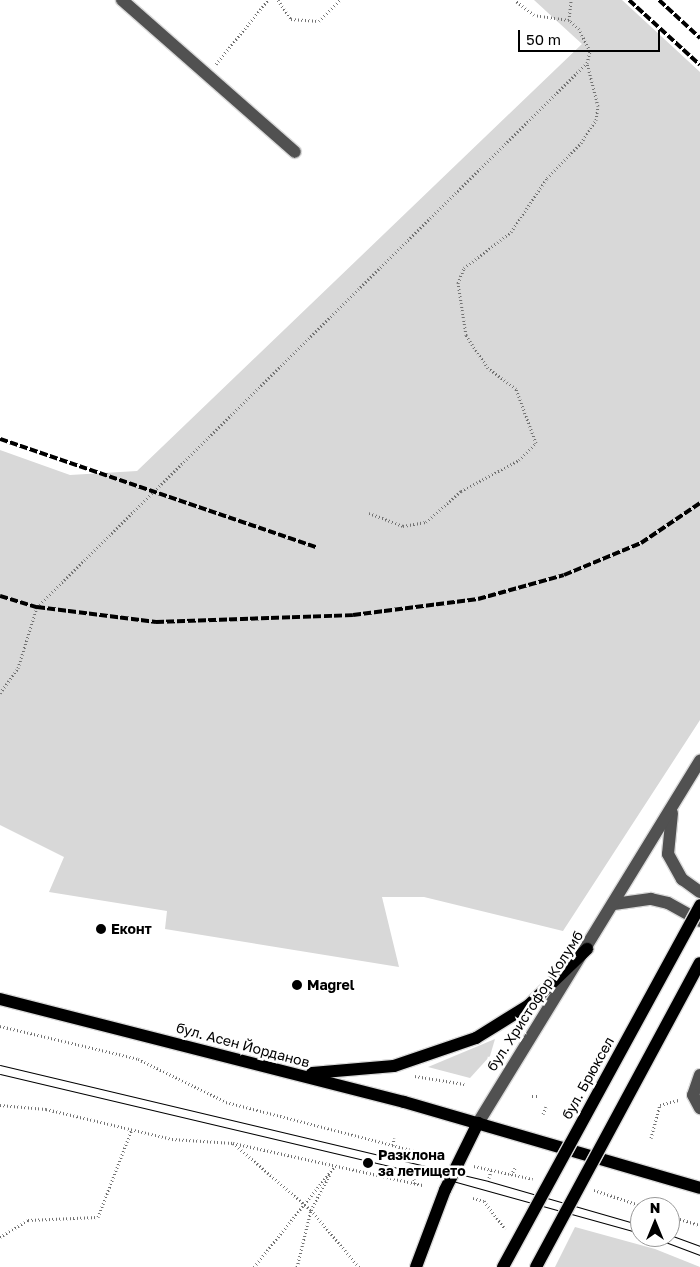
<!DOCTYPE html>
<html>
<head>
<meta charset="utf-8">
<style>
  body { margin:0 }
  #map { position:relative; width:700px; height:1267px; overflow:hidden; background:#fff; font-family:"Golos Text",sans-serif }
  div>[style] { position:absolute }
  .green>* { inset:0; background:#d8d8d8 }
  .path>* { height:3px; margin-top:-1.5px; transform-origin:0; background:repeating-linear-gradient(90deg,#737373 0 1px,transparent 0 3.5px) }
  .roads { filter:drop-shadow(1px 0 #dbdbdb) drop-shadow(-1px 0 #dbdbdb) drop-shadow(0 1px #dbdbdb) drop-shadow(0 -1px #dbdbdb) }
  .minor>* { height:12px; margin:-6px; padding:0 6px; transform-origin:6px; border-radius:6px; background:#515151 }
  .major>* { height:12px; margin:-6px; padding:0 6px; transform-origin:6px; border-radius:6px; background:#000 }
  .tram>* { height:1px; margin:-0.5px; padding:0 0.5px; transform-origin:0.5px; border-radius:0.5px; background:#000 }
  .rail>* { height:4px; margin-top:-2px; transform-origin:0; background:repeating-linear-gradient(90deg,#000 0 8px,transparent 0 10.5px) }
  .bridges { filter:drop-shadow(1px 0 #dbdbdb) drop-shadow(-1px 0 #dbdbdb) drop-shadow(0 1px #dbdbdb) drop-shadow(0 -1px #dbdbdb) }
  .major-bridge>* { height:12px; margin:-6px; padding:0 6px; transform-origin:6px; border-radius:6px; background:#000 }
  .dots>* { width:14px; height:14px; translate:-50% -50%; box-sizing:border-box; border:2px solid #fff; border-radius:50% }
  span { translate:-50% -50%; white-space:nowrap; text-align:center; line-height:1.15; -webkit-text-stroke:5px #fff; paint-order:stroke }
  .poi-label { font-size:14px; color:#000; font-weight:700 }
  .left { translate:0 -50%; text-align:left }
  .street-label { font-size:14px; color:#000 }
  .north { position:absolute; left:630px; top:1197px; width:50px; height:50px; box-sizing:border-box; background:#fff; border:1px solid #999; border-radius:50%; rotate:0deg; font-size:14px; font-weight:700; line-height:20px; text-align:center; color:#000 }
  .north::after { content:''; display:block; margin:auto; width:18px; height:22px; background:#000; clip-path:polygon(50% 0,100% 100%,50% 72%,0 100%) }
  .scale { position:absolute; left:518px; top:30px; width:142px; height:22px; box-sizing:border-box; border:2px solid #000; border-top:0; padding-left:6px; font-size:15px; line-height:18px; white-space:nowrap; color:#000; -webkit-text-stroke:4px #fff; paint-order:stroke }
</style>
</head>
<body>
<div id="map">
  <div class="green">
    <i style="clip-path:polygon(534px 0,622px 0,700px 72px,700px 720px,563px 931px,424px 897px,382px 897px,399px 967px,165px 929px,167px 911px,49px 892px,64px 857px,0 825px,0 450px,70px 475px,137px 471px,582px 44px)"></i>
    <i style="clip-path:polygon(495px 1039px,490px 1056px,470px 1078px,428px 1067px)"></i>
    <i style="clip-path:polygon(575px 1227px,655px 1249px,700px 1267px,555px 1267px)"></i>
  </div>
  <div class="path">
    <i style="left:278px;top:0;width:23px;rotate:56deg"></i>
    <i style="left:291px;top:19px;width:28px;rotate:4deg"></i>
    <i style="left:319px;top:21px;width:30px;rotate:-45deg"></i>
    <i style="left:569px;top:20px;width:20px;rotate:-84deg"></i>
    <i style="left:216px;top:64px;width:82px;rotate:-50.9deg"></i>
    <i style="left:369px;top:513px;width:36px;rotate:21deg"></i>
    <i style="left:403px;top:526px;width:23px;rotate:-10deg"></i>
    <i style="left:426px;top:522px;width:47px;rotate:-41.5deg"></i>
    <i style="left:461px;top:491px;width:66px;rotate:-28.1deg"></i>
    <i style="left:519px;top:460px;width:24px;rotate:-45deg"></i>
    <i style="left:536px;top:443px;width:58px;rotate:-110.3deg"></i>
    <i style="left:516px;top:389px;width:35px;rotate:-143deg"></i>
    <i style="left:488px;top:368px;width:40px;rotate:-124deg"></i>
    <i style="left:466px;top:335px;width:53px;rotate:-98.7deg"></i>
    <i style="left:458px;top:283px;width:16px;rotate:-68deg"></i>
    <i style="left:464px;top:268px;width:59px;rotate:-37.5deg"></i>
    <i style="left:511px;top:232px;width:65px;rotate:-56.3deg"></i>
    <i style="left:547px;top:178px;width:49px;rotate:-45.8deg"></i>
    <i style="left:581px;top:143px;width:27px;rotate:-57deg"></i>
    <i style="left:596px;top:120px;width:14px;rotate:-82deg"></i>
    <i style="left:598px;top:106px;width:44px;rotate:-104.3deg"></i>
    <i style="left:587px;top:63px;width:12px;rotate:-76deg"></i>
    <i style="left:590px;top:51px;width:25px;rotate:-117deg"></i>
    <i style="left:579px;top:29px;width:13px;rotate:-138deg"></i>
    <i style="left:569px;top:20px;width:35px;rotate:-172deg"></i>
    <i style="left:534px;top:15px;width:24px;rotate:-142deg"></i>
    <i style="left:0;top:693px;width:31px;rotate:-54deg"></i>
    <i style="left:18px;top:668px;width:64px;rotate:-72.7deg"></i>
    <i style="left:37px;top:607px;width:774px;rotate:-44.69deg"></i>
    <i style="left:0;top:1026px;width:142px;rotate:13.4deg"></i>
    <i style="left:138px;top:1059px;width:98px;rotate:26deg"></i>
    <i style="left:226px;top:1102px;width:224px;rotate:14.5deg"></i>
    <i style="left:415px;top:1076px;width:50px;rotate:9.3deg"></i>
    <i style="left:532px;top:1096px;width:6px"></i>
    <i style="left:0;top:1105px;width:46px;rotate:5deg"></i>
    <i style="left:46px;top:1109px;width:130px;rotate:13.4deg"></i>
    <i style="left:172px;top:1139px;width:61px;rotate:3.8deg"></i>
    <i style="left:233px;top:1143px;width:194px;rotate:12.5deg"></i>
    <i style="left:543px;top:1114px;width:8px;rotate:-67deg"></i>
    <i style="left:651px;top:1138px;width:34px;rotate:-75deg"></i>
    <i style="left:660px;top:1105px;width:20px;rotate:-15deg"></i>
    <i style="left:233px;top:1143px;width:103px;rotate:40.7deg"></i>
    <i style="left:311px;top:1210px;width:75px;rotate:49.9deg"></i>
    <i style="left:393px;top:1145px;width:7px;rotate:-82deg"></i>
    <i style="left:474px;top:1166px;width:60px;rotate:12.4deg"></i>
    <i style="left:511px;top:1175px;width:8px;rotate:-60deg"></i>
    <i style="left:489px;top:1178px;width:8px;rotate:-76deg"></i>
    <i style="left:414px;top:1179px;width:5px;rotate:79deg"></i>
    <i style="left:594px;top:1190px;width:54px;rotate:18.4deg"></i>
    <i style="left:473px;top:1198px;width:11px;rotate:15deg"></i>
    <i style="left:484px;top:1201px;width:35px;rotate:53deg"></i>
    <i style="left:670px;top:1216px;width:31px;rotate:17deg"></i>
    <i style="left:0;top:1237px;width:33px;rotate:-31deg"></i>
    <i style="left:28px;top:1220px;width:70px;rotate:-2.5deg"></i>
    <i style="left:98px;top:1217px;width:94px;rotate:-68.9deg"></i>
    <i style="left:254px;top:1267px;width:128px;rotate:-51.3deg"></i>
    <i style="left:297px;top:1267px;width:59px;rotate:-76.2deg"></i>
    <i style="left:311px;top:1210px;width:41px;rotate:-62.2deg"></i>
  </div>
  <div class="roads">
    <div class="minor">
      <i style="left:122px;top:0;width:230px;rotate:41.3deg"></i>
      <i style="left:672px;top:813px;width:41px;rotate:95.6deg"></i>
      <i style="left:668px;top:854px;width:29px;rotate:61deg"></i>
      <i style="left:682px;top:879px;width:22px;rotate:36deg"></i>
      <i style="left:614px;top:904px;width:37px;rotate:-8deg"></i>
      <i style="left:651px;top:899px;width:17px;rotate:13deg"></i>
      <i style="left:668px;top:903px;width:37px;rotate:29deg"></i>
      <i style="left:700px;top:1075px;width:21px;rotate:109deg"></i>
      <i style="left:693px;top:1095px;width:15px;rotate:62deg"></i>
      <i style="left:478px;top:1123px;width:425px;rotate:-58.5deg"></i>
    </div>
    <div class="major">
      <i style="left:0;top:999px;width:417px;rotate:14.3deg"></i>
      <i style="left:404px;top:1102px;width:308px;rotate:16.2deg"></i>
      <i style="left:312px;top:1073px;width:82px;rotate:-4.9deg"></i>
      <i style="left:394px;top:1066px;width:87px;rotate:-18.9deg"></i>
      <i style="left:476px;top:1038px;width:62px;rotate:-31.9deg"></i>
      <i style="left:529px;top:1005px;width:81px;rotate:-44deg"></i>
      <i style="left:416px;top:1267px;width:82px;rotate:-69.4deg"></i>
      <i style="left:445px;top:1190px;width:75px;rotate:-63.8deg"></i>
    </div>
  </div>
  <div class="tram">
    <i style="left:0;top:1065px;width:502px;rotate:13.37deg"></i>
    <i style="left:488px;top:1181px;width:158px;rotate:16.1deg"></i>
    <i style="left:0;top:1074px;width:461px;rotate:13.3deg"></i>
    <i style="left:449px;top:1180px;width:198px;rotate:15.5deg"></i>
    <i style="left:670px;top:1235px;width:32px;rotate:20deg"></i>
    <i style="left:652px;top:1237px;width:51px;rotate:20.6deg"></i>
  </div>
  <div class="rail">
    <i style="left:629px;top:0;width:96px;rotate:42.5deg"></i>
    <i style="left:659px;top:0;width:56px;rotate:42.8deg"></i>
    <i style="left:0;top:439px;width:334px;rotate:18.9deg"></i>
    <i style="left:0;top:596px;width:39px;rotate:17deg"></i>
    <i style="left:37px;top:607px;width:120px;rotate:7.2deg"></i>
    <i style="left:156px;top:622px;width:197px;rotate:-2deg"></i>
    <i style="left:353px;top:615px;width:126px;rotate:-7.3deg"></i>
    <i style="left:478px;top:599px;width:89px;rotate:-15.6deg"></i>
    <i style="left:564px;top:575px;width:83px;rotate:-22.6deg"></i>
    <i style="left:641px;top:543px;width:71px;rotate:-34.1deg"></i>
  </div>
  <div class="bridges">
    <div class="major-bridge">
      <i style="left:503px;top:1267px;width:412px;rotate:-61.4deg"></i>
      <i style="left:536px;top:1267px;width:345px;rotate:-61.7deg"></i>
    </div>
  </div>
  <div class="dots">
    <i style="left:101px;top:929px;background:#000"></i>
    <i style="left:297px;top:985px;background:#000"></i>
    <i style="left:368px;top:1163px;background:#000"></i>
  </div>
  <div class="poi-label">
    <span class="left" style="left:111px;top:929px">Еконт</span>
    <span class="left" style="left:307px;top:985px">Magrel</span>
    <span class="left" style="left:378px;top:1163px">Разклона<br>за летището</span>
  </div>
  <div class="street-label">
    <span style="left:535px;top:1001px;rotate:-57deg">бул. Христофор Колумб</span>
    <span style="left:243px;top:1045px;rotate:15deg">бул. Асен Йорданов</span>
    <span style="left:588px;top:1078px;rotate:-61deg">бул. Брюксел</span>
  </div>
  <div class="north">N</div>
  <div class="scale">50 m</div>
</div>
</body>
</html>
